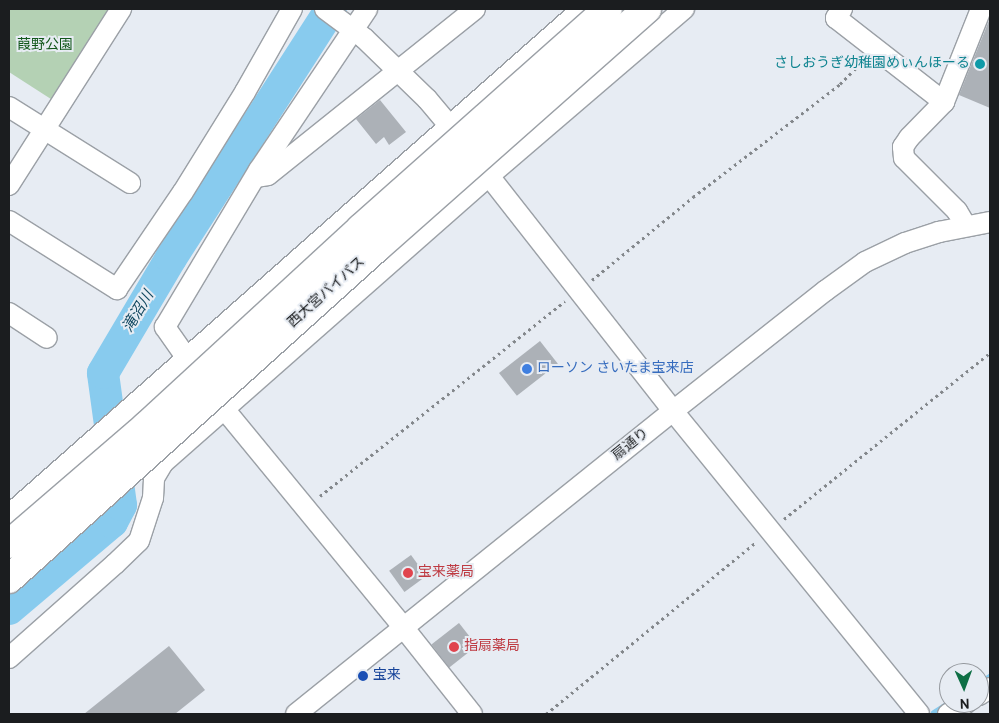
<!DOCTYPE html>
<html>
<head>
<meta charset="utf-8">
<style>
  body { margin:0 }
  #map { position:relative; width:999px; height:723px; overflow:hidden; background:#e7ecf3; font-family:Overpass,"Noto Sans JP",sans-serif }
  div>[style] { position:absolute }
  .green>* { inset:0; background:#b4d1b4 }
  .stream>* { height:5.5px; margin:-2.75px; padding:0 2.75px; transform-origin:2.75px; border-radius:2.75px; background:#88cbee }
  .river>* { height:32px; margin:-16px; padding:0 16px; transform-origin:16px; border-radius:16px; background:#88cbee }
  .building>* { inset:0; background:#acb1b7; transform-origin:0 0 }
  .path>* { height:3px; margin-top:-1.5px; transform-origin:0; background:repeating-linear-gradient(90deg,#83878b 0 2.5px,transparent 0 6.5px) }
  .roads { filter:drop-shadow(1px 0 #9ba0a6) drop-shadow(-1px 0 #9ba0a6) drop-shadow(0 1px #9ba0a6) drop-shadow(0 -1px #9ba0a6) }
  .minor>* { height:20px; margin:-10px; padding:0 10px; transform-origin:10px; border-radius:10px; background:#fff }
  .bridges { filter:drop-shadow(1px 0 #9ba0a6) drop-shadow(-1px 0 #9ba0a6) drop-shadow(0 1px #9ba0a6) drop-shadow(0 -1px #9ba0a6) }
  .highway-bridge>* { height:28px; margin:-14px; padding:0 14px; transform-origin:14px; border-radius:14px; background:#fff }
  .dots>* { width:14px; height:14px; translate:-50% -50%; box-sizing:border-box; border:2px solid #e7ecf3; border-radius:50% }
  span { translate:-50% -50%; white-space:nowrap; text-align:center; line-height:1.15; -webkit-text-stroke:4px #e7ecf3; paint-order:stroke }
  .park-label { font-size:14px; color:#12571b }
  .culture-label { font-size:14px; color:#0d838f }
  .right { translate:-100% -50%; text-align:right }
  .street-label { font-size:14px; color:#1b1d1f }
  .shop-label { font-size:14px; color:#366cbe }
  .left { translate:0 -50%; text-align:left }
  .health-label { font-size:14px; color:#be3a42 }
  .transit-label { font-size:14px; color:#164399 }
  .water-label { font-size:15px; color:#114860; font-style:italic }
  .frame { position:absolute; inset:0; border:10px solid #1b1d1f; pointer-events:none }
  .north { position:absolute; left:939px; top:663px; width:50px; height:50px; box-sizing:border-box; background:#e7ecf3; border:1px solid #95999e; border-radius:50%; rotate:178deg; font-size:14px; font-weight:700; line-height:20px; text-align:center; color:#1b1d1f }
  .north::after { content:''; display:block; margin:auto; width:18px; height:22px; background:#0e6f45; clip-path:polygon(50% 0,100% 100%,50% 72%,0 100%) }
</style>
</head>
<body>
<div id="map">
  <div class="green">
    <i style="clip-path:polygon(9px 9px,111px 9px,54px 101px,9px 72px)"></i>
  </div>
  <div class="stream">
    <i style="left:981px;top:683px;width:11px;rotate:-34deg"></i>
    <i style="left:934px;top:713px;width:13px;rotate:-32deg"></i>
  </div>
  <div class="river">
    <i style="left:9px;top:609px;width:135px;rotate:-40.2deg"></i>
    <i style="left:112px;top:522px;width:19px;rotate:-62deg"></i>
    <i style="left:121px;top:505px;width:133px;rotate:-97.8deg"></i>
    <i style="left:103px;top:373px;width:134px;rotate:-59.4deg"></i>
    <i style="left:171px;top:258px;width:296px;rotate:-57.3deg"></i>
  </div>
  <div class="building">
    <i style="clip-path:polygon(990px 18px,990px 108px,959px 95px)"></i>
    <i style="clip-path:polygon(380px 100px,406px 132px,389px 145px,384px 137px,376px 144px,356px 119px)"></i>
    <i style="left:540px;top:341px;width:29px;height:52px;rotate:52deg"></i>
    <i style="left:411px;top:555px;width:26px;height:27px;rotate:54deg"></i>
    <i style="left:459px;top:623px;width:29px;height:35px;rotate:52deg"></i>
    <i style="clip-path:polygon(169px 646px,205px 690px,175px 714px,84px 714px)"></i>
  </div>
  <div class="path">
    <i style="left:592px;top:280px;width:131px;rotate:-39.4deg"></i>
    <i style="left:693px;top:197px;width:185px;rotate:-37.5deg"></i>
    <i style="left:840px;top:84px;width:33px;rotate:-45deg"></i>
    <i style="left:320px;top:496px;width:313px;rotate:-38.5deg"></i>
    <i style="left:784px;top:519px;width:265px;rotate:-38.9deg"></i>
    <i style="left:546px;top:714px;width:271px;rotate:-39.3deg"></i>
  </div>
  <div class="roads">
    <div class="minor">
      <i style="left:325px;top:9px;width:49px;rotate:36.6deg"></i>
      <i style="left:364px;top:38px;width:88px;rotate:44.1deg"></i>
      <i style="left:427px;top:99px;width:34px;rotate:50deg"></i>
      <i style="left:449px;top:125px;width:363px;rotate:51.9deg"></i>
      <i style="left:673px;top:411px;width:390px;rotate:50.9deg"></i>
      <i style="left:842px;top:9px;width:11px;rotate:124deg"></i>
      <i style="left:836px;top:18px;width:137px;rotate:37.9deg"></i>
      <i style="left:944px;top:102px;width:100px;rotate:-68.3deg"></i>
      <i style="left:944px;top:102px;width:50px;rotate:134.2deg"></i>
      <i style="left:909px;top:138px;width:11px;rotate:124deg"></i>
      <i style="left:903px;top:147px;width:11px;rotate:85deg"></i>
      <i style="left:904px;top:158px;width:75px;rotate:45deg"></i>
      <i style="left:957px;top:211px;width:17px;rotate:59deg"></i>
      <i style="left:9px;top:107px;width:143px;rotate:32.1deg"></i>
      <i style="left:257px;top:177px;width:11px;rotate:-10deg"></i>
      <i style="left:268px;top:175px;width:265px;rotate:-38.7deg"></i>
      <i style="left:9px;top:185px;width:209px;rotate:-57.5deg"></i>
      <i style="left:9px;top:221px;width:128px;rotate:32.2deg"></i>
      <i style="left:117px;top:289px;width:117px;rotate:-55.8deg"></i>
      <i style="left:183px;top:192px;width:118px;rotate:-58.2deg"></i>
      <i style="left:245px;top:92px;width:95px;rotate:-60.5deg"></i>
      <i style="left:9px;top:313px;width:45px;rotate:33.3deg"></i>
      <i style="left:186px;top:357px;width:37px;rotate:-125deg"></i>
      <i style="left:165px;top:327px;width:183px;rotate:-59.1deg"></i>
      <i style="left:259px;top:170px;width:194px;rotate:-56.1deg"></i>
      <i style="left:225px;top:410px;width:281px;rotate:50.6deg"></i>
      <i style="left:403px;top:627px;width:111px;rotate:51.6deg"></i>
      <i style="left:9px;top:515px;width:764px;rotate:-41.45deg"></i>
      <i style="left:9px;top:658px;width:142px;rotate:-41.6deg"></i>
      <i style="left:115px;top:564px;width:33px;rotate:-44deg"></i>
      <i style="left:139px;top:541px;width:45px;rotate:-72deg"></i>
      <i style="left:153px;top:498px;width:20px;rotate:-87deg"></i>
      <i style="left:154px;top:478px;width:17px;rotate:-59deg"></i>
      <i style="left:163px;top:463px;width:434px;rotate:-41.4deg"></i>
      <i style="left:489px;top:176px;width:257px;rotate:-40.6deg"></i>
      <i style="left:979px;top:695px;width:13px;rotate:-32deg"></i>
      <i style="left:296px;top:714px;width:484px;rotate:-38.8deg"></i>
      <i style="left:673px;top:411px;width:194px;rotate:-38.3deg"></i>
      <i style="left:825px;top:291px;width:49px;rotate:-35.9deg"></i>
      <i style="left:865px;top:262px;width:44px;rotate:-25.4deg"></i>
      <i style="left:905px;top:243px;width:36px;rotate:-18deg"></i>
      <i style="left:939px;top:232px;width:52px;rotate:-11.1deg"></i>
      <i style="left:948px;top:714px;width:21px;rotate:-31deg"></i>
    </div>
  </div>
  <div class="bridges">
    <div class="highway-bridge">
      <i style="left:9px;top:544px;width:181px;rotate:-40.7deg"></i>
      <i style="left:146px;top:426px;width:292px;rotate:-42.6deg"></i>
      <i style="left:361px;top:228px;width:330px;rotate:-41.6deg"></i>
      <i style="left:9px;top:579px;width:498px;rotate:-42deg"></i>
      <i style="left:379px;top:246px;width:358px;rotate:-41.5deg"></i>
    </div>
  </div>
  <div class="dots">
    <i style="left:980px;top:64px;background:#0f9aa8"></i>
    <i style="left:527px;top:369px;background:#3f7fe0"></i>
    <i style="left:408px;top:573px;background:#e0444e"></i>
    <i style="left:454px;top:647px;background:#e0444e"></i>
    <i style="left:363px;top:676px;background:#1a4fb4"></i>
  </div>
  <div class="park-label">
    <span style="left:45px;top:46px">葭野公園</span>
  </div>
  <div class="culture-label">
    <span class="right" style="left:970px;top:64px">さしおうぎ幼稚園めぃんほーる</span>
  </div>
  <div class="street-label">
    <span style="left:327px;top:293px;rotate:-42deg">西大宮バイパス</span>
    <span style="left:631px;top:445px;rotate:-39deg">扇通り</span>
  </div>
  <div class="shop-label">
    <span class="left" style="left:537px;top:369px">ローソン さいたま宝来店</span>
  </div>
  <div class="health-label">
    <span class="left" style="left:418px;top:573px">宝来薬局</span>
    <span class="left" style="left:464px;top:647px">指扇薬局</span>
  </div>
  <div class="transit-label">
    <span class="left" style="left:373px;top:676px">宝来</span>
  </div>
  <div class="water-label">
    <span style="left:139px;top:312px;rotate:-59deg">滝沼川</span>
  </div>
  <div class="frame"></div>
  <div class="north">N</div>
</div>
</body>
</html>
